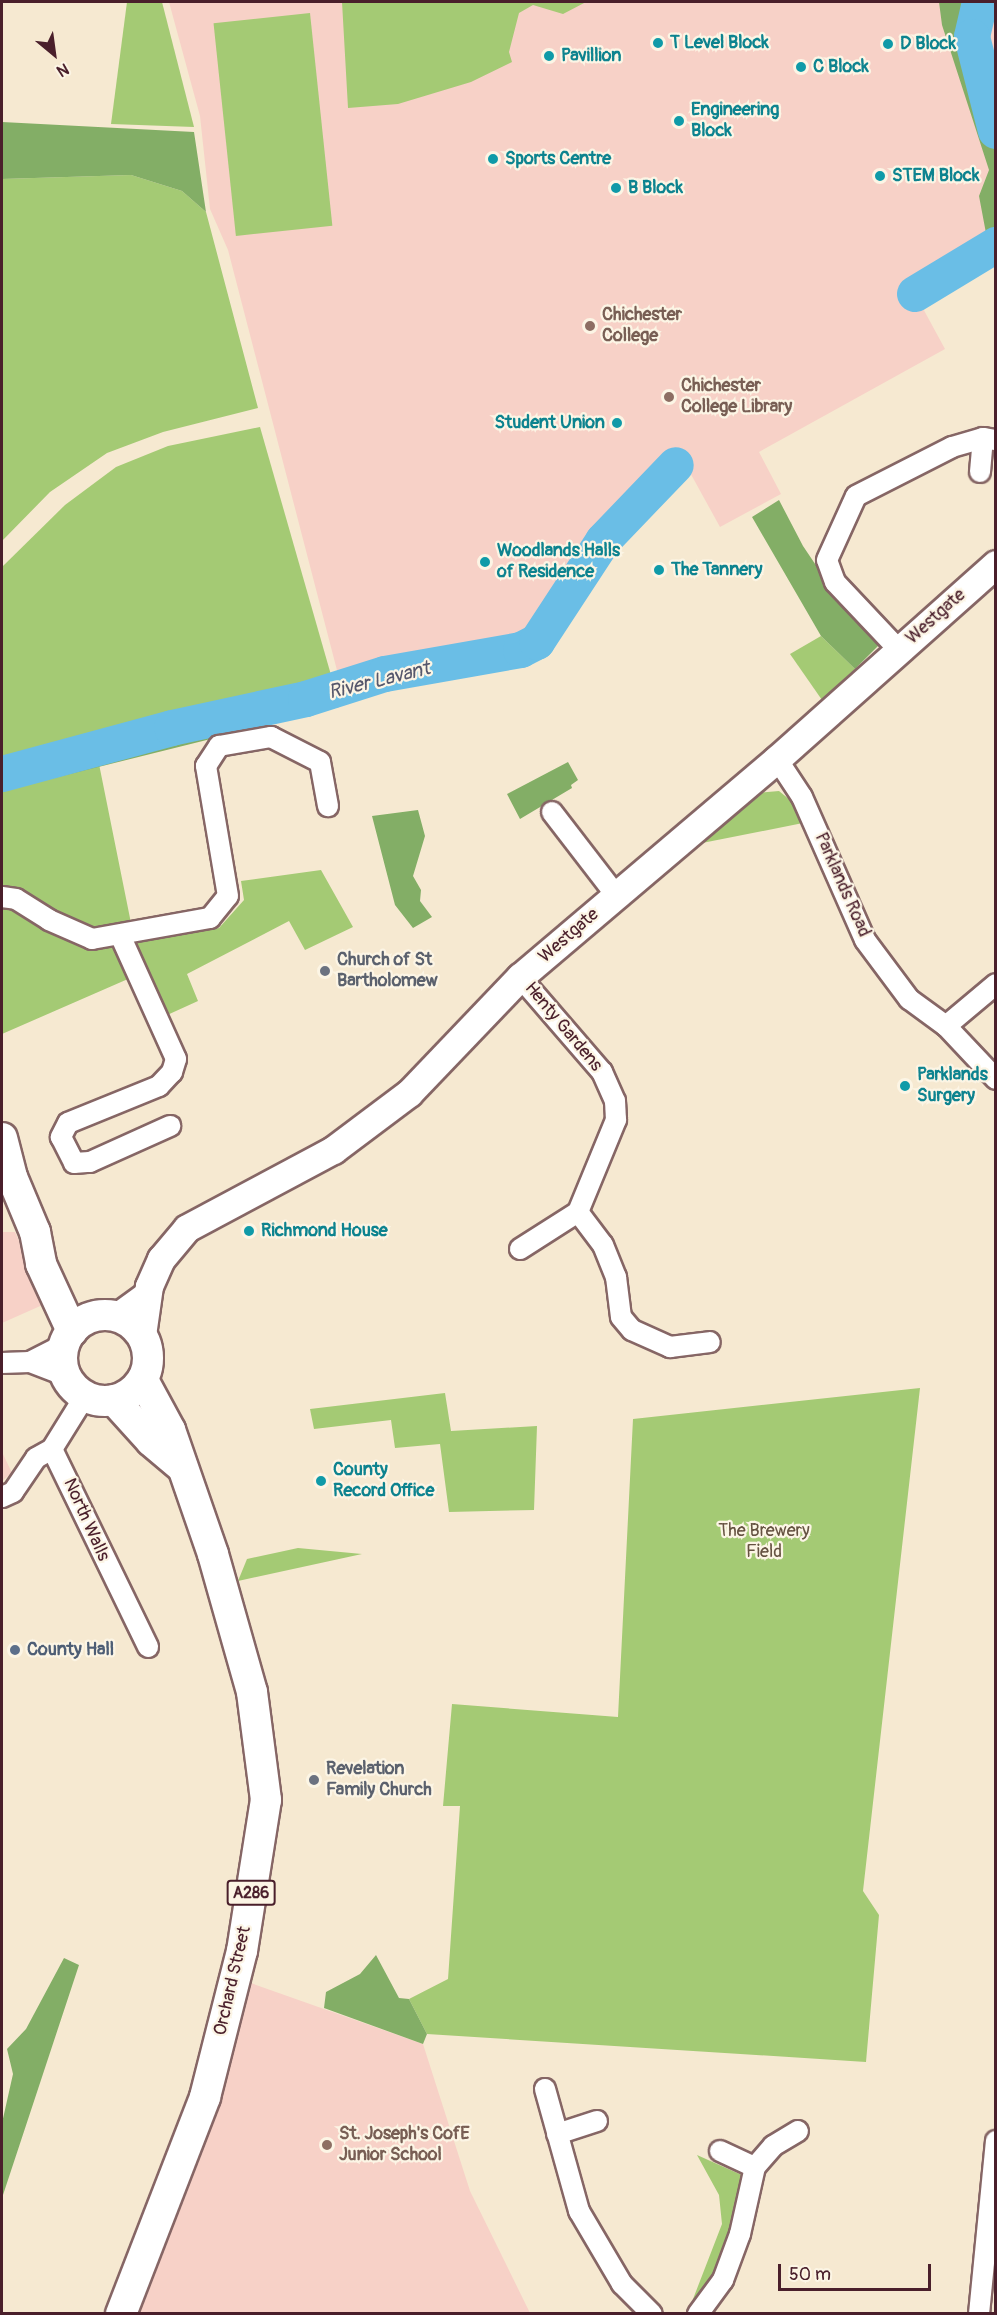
<!DOCTYPE html>
<html>
<head>
<meta charset="utf-8">
<style>
  body { margin:0 }
  #map { position:relative; width:997px; height:2315px; overflow:hidden; background:#f6e9d1; font-family:Pangolin,sans-serif }
  div>[style] { position:absolute }
  .built>* { inset:0; background:#f7d1c7 }
  .green>* { inset:0; background:#a4ca74; transform-origin:0 0 }
  .forest>* { inset:0; background:#83ae66 }
  .river>* { height:36px; margin:-18px; padding:0 18px; transform-origin:18px; border-radius:18px; background:#6abee6 }
  .roads { filter:drop-shadow(2px 0 #866665) drop-shadow(-2px 0 #866665) drop-shadow(0 2px #866665) drop-shadow(0 -2px #866665) }
  .street>* { height:20px; margin:-10px; padding:0 10px; transform-origin:10px; border-radius:10px; background:#fff }
  .secondary>* { height:27px; margin:-13.5px; padding:0 13.5px; transform-origin:13.5px; border-radius:13.5px; background:#fff }
  .primary>* { height:30px; margin:-15px; padding:0 15px; transform-origin:15px; border-radius:15px; background:#fff }
  .primary>.ring { margin:-15px; padding:0; box-sizing:content-box; background:none; border:30px solid #fff; border-radius:50% }
  .dots>* { width:16px; height:16px; translate:-50% -50%; box-sizing:border-box; border:3px solid #fcf5e5; border-radius:50% }
  span { translate:-50% -50%; white-space:nowrap; text-align:center; line-height:1.15; -webkit-text-stroke:4.5px #fcf5e5; paint-order:stroke }
  .shield-label span { padding:2px 4px; background:#fcf5e5; border:2px solid; border-radius:4px; -webkit-text-stroke-width:0 }
  .shield-label { font-size:16px; color:#4a1f2b; font-weight:700 }
  .culture-label { font-size:18px; color:#0d838f; font-weight:700 }
  .left { translate:0 -50%; text-align:left }
  .right { translate:-100% -50%; text-align:right }
  .education-label { font-size:18px; color:#785e54; font-weight:700 }
  .street-label { font-size:18px; color:#4a1f2b }
  .worship-label { font-size:18px; color:#5b616d; font-weight:700 }
  .park-label { font-size:18px; color:#655241 }
  .service-label { font-size:18px; color:#4e5e75; font-weight:700 }
  .water-label { font-size:20px; color:#55576c; font-style:italic }
  .frame { position:absolute; inset:0; border:3px solid #4a1f2b; pointer-events:none }
  .north { position:absolute; left:24px; top:24px; width:60px; height:60px; -webkit-text-stroke:4px #fcf5e5; paint-order:stroke; rotate:151deg; font-size:16px; font-weight:700; line-height:24px; text-align:center; color:#4a1f2b }
  .north::after { content:''; display:block; margin:auto; width:21px; height:27px; background:#4a1f2b; clip-path:polygon(50% 0,100% 100%,50% 72%,0 100%) }
  .scale { position:absolute; left:778px; top:2264px; width:153px; height:27px; box-sizing:border-box; border:3px solid #4a1f2b; border-top:0; padding-left:8px; font-size:18px; line-height:21px; white-space:nowrap; color:#4a1f2b; -webkit-text-stroke:4px #fcf5e5; paint-order:stroke }
</style>
</head>
<body>
<div id="map">
  <div class="built">
    <i style="clip-path:polygon(169px 2px,995px 2px,995px 263px,920px 303px,945px 349px,759px 452px,781px 494px,720px 527px,677px 449px,590px 545px,528px 643px,339px 678px,228px 250px,210px 209px,200px 116px)"></i>
    <i style="clip-path:polygon(2px 1232px,15px 1232px,47px 1303px,2px 1323px)"></i>
    <i style="clip-path:polygon(2px 1452px,12px 1473px,2px 1481px)"></i>
    <i style="clip-path:polygon(248px 1982px,423px 2044px,470px 2191px,530px 2313px,135px 2314px)"></i>
  </div>
  <div class="green">
    <i style="clip-path:polygon(127px 2px,162px 2px,194px 127px,111px 124px)"></i>
    <i style="clip-path:polygon(342px 2px,586px 2px,563px 14px,533px 5px,519px 13px,509px 52px,512px 62px,471px 82px,398px 104px,348px 108px)"></i>
    <i style="left:310px;top:13px;width:214px;height:97px;rotate:84deg"></i>
    <i style="clip-path:polygon(131px 175px,182px 191px,206px 212px,258px 408px,163px 432px,107px 453px,50px 492px,2px 541px,2px 179px)"></i>
    <i style="clip-path:polygon(260px 427px,331px 675px,2px 765px,2px 567px,65px 505px,116px 467px,168px 446px)"></i>
    <i style="clip-path:polygon(821px 636px,855px 669px,822px 700px,790px 654px)"></i>
    <i style="clip-path:polygon(99px 764px,135px 943px,219px 928px,244px 900px,241px 881px,321px 870px,353px 927px,305px 950px,289px 921px,187px 974px,198px 1001px,165px 1016px,144px 972px,2px 1034px,2px 791px)"></i>
    <i style="clip-path:polygon(779px 791px,790px 800px,803px 823px,692px 845px,757px 793px)"></i>
    <i style="clip-path:polygon(920px 1388px,863px 1891px,879px 1915px,866px 2062px,427px 2034px,409px 1999px,448px 1979px,460px 1806px,443px 1806px,452px 1704px,618px 1717px,633px 1419px)"></i>
    <i style="clip-path:polygon(445px 1393px,451px 1431px,537px 1426px,534px 1510px,449px 1512px,440px 1444px,395px 1448px,391px 1420px,314px 1429px,310px 1409px)"></i>
    <i style="clip-path:polygon(298px 1548px,362px 1554px,238px 1581px,247px 1559px)"></i>
    <i style="clip-path:polygon(697px 2155px,744px 2176px,734px 2232px,705px 2299px,688px 2312px,722px 2224px,719px 2195px)"></i>
  </div>
  <div class="forest">
    <i style="clip-path:polygon(939px 2px,995px 2px,986px 37px,996px 91px,996px 263px,992px 265px,979px 196px,989px 170px,942px 25px)"></i>
    <i style="clip-path:polygon(2px 122px,194px 132px,206px 212px,182px 191px,131px 175px,2px 179px)"></i>
    <i style="clip-path:polygon(779px 500px,803px 546px,840px 601px,881px 643px,855px 669px,821px 636px,752px 517px)"></i>
    <i style="clip-path:polygon(331px 675px,339px 707px,2px 791px,2px 765px)"></i>
    <i style="clip-path:polygon(568px 762px,578px 780px,571px 785px,572px 788px,520px 819px,507px 794px)"></i>
    <i style="clip-path:polygon(418px 810px,425px 836px,413px 876px,421px 890px,420px 901px,432px 917px,413px 928px,395px 905px,372px 816px)"></i>
    <i style="clip-path:polygon(376px 1955px,399px 1998px,409px 1999px,427px 2034px,423px 2044px,324px 2008px,326px 1992px,360px 1974px)"></i>
    <i style="clip-path:polygon(64px 1958px,79px 1965px,2px 2198px,2px 2123px,13px 2074px,7px 2049px,26px 2029px)"></i>
  </div>
  <div class="river">
    <i style="left:980px;top:2px;width:36px;rotate:103deg"></i>
    <i style="left:972px;top:37px;width:97px;rotate:75.7deg"></i>
    <i style="left:915px;top:294px;width:95px;rotate:-31.2deg"></i>
    <i style="left:2px;top:774px;width:176px;rotate:-15.1deg"></i>
    <i style="left:172px;top:728px;width:137px;rotate:-12.2deg"></i>
    <i style="left:306px;top:699px;width:83px;rotate:-17.6deg"></i>
    <i style="left:385px;top:674px;width:138px;rotate:-10deg"></i>
    <i style="left:521px;top:650px;width:18px;rotate:-27deg"></i>
    <i style="left:537px;top:642px;width:121px;rotate:-56.8deg"></i>
    <i style="left:603px;top:541px;width:105px;rotate:-46.2deg"></i>
  </div>
  <div class="roads">
    <div class="street">
      <i style="left:980px;top:472px;width:34px;rotate:-85deg"></i>
      <i style="left:899px;top:650px;width:93px;rotate:-133.3deg"></i>
      <i style="left:835px;top:582px;width:23px;rotate:-110deg"></i>
      <i style="left:827px;top:560px;width:70px;rotate:-65.6deg"></i>
      <i style="left:856px;top:496px;width:108px;rotate:-27deg"></i>
      <i style="left:952px;top:447px;width:32px;rotate:-16deg"></i>
      <i style="left:983px;top:438px;width:13px;rotate:9deg"></i>
      <i style="left:777px;top:759px;width:45px;rotate:56.7deg"></i>
      <i style="left:802px;top:797px;width:156px;rotate:66.2deg"></i>
      <i style="left:865px;top:940px;width:74px;rotate:53.3deg"></i>
      <i style="left:909px;top:999px;width:46px;rotate:36.1deg"></i>
      <i style="left:946px;top:1026px;width:73px;rotate:46.7deg"></i>
      <i style="left:552px;top:812px;width:105px;rotate:52.4deg"></i>
      <i style="left:2px;top:897px;width:14px;rotate:8deg"></i>
      <i style="left:16px;top:899px;width:39px;rotate:32deg"></i>
      <i style="left:49px;top:920px;width:47px;rotate:23.8deg"></i>
      <i style="left:92px;top:939px;width:120px;rotate:-10.1deg"></i>
      <i style="left:210px;top:918px;width:28px;rotate:-51deg"></i>
      <i style="left:228px;top:896px;width:132px;rotate:-99.6deg"></i>
      <i style="left:206px;top:766px;width:24px;rotate:-57deg"></i>
      <i style="left:219px;top:746px;width:53px;rotate:-9.8deg"></i>
      <i style="left:271px;top:737px;width:55px;rotate:27deg"></i>
      <i style="left:320px;top:762px;width:45px;rotate:79.7deg"></i>
      <i style="left:120px;top:935px;width:136px;rotate:65.7deg"></i>
      <i style="left:176px;top:1059px;width:14px;rotate:107deg"></i>
      <i style="left:172px;top:1072px;width:19px;rotate:133deg"></i>
      <i style="left:159px;top:1086px;width:98px;rotate:157.9deg"></i>
      <i style="left:68px;top:1123px;width:16px;rotate:117deg"></i>
      <i style="left:61px;top:1137px;width:29px;rotate:63deg"></i>
      <i style="left:74px;top:1163px;width:16px;rotate:-4deg"></i>
      <i style="left:90px;top:1162px;width:88px;rotate:-24.2deg"></i>
      <i style="left:946px;top:1026px;width:65px;rotate:-40deg"></i>
      <i style="left:578px;top:1212px;width:41px;rotate:52.9deg"></i>
      <i style="left:603px;top:1245px;width:35px;rotate:68deg"></i>
      <i style="left:616px;top:1277px;width:40px;rotate:82.9deg"></i>
      <i style="left:621px;top:1317px;width:17px;rotate:50deg"></i>
      <i style="left:632px;top:1330px;width:42px;rotate:24.1deg"></i>
      <i style="left:670px;top:1347px;width:40px;rotate:-7.1deg"></i>
      <i style="left:520px;top:1249px;width:69px;rotate:-32.5deg"></i>
      <i style="left:578px;top:1212px;width:100px;rotate:-67.6deg"></i>
      <i style="left:616px;top:1120px;width:19px;rotate:-93deg"></i>
      <i style="left:615px;top:1101px;width:32px;rotate:-114deg"></i>
      <i style="left:602px;top:1072px;width:125px;rotate:-130.8deg"></i>
      <i style="left:30px;top:1362px;width:39px;rotate:21deg"></i>
      <i style="left:2px;top:1363px;width:28px;rotate:-2deg"></i>
      <i style="left:30px;top:1362px;width:38px;rotate:-27deg"></i>
      <i style="left:52px;top:1449px;width:220px;rotate:64.1deg"></i>
      <i style="left:2px;top:1497px;width:12px;rotate:-24deg"></i>
      <i style="left:13px;top:1492px;width:41px;rotate:-55.9deg"></i>
      <i style="left:36px;top:1458px;width:18px;rotate:-29deg"></i>
      <i style="left:52px;top:1449px;width:62px;rotate:-58.1deg"></i>
      <i style="left:545px;top:2089px;width:127px;rotate:74.4deg"></i>
      <i style="left:579px;top:2211px;width:85px;rotate:59.5deg"></i>
      <i style="left:622px;top:2284px;width:42px;rotate:45deg"></i>
      <i style="left:557px;top:2134px;width:42px;rotate:-18deg"></i>
      <i style="left:720px;top:2151px;width:38px;rotate:25deg"></i>
      <i style="left:698px;top:2314px;width:42px;rotate:-53.7deg"></i>
      <i style="left:723px;top:2280px;width:49px;rotate:-69.7deg"></i>
      <i style="left:740px;top:2234px;width:69px;rotate:-77.4deg"></i>
      <i style="left:755px;top:2167px;width:28px;rotate:-49deg"></i>
      <i style="left:773px;top:2146px;width:29px;rotate:-31deg"></i>
      <i style="left:979px;top:2314px;width:174px;rotate:-84.4deg"></i>
    </div>
    <div class="secondary">
      <i style="left:118px;top:1316px;width:34px;rotate:-36deg"></i>
      <i style="left:142px;top:1335px;width:49px;rotate:-81.9deg"></i>
      <i style="left:149px;top:1286px;width:30px;rotate:-66deg"></i>
      <i style="left:161px;top:1259px;width:40px;rotate:-50deg"></i>
      <i style="left:187px;top:1228px;width:166px;rotate:-28.1deg"></i>
      <i style="left:333px;top:1150px;width:95px;rotate:-36.9deg"></i>
      <i style="left:409px;top:1093px;width:161px;rotate:-46.3deg"></i>
      <i style="left:520px;top:977px;width:337px;rotate:-40.3deg"></i>
      <i style="left:777px;top:759px;width:293px;rotate:-41.7deg"></i>
    </div>
    <div class="primary">
      <i style="left:2px;top:1138px;width:40px;rotate:75.6deg"></i>
      <i style="left:12px;top:1177px;width:60px;rotate:67.3deg"></i>
      <i style="left:35px;top:1232px;width:33px;rotate:79deg"></i>
      <i style="left:41px;top:1264px;width:74px;rotate:65.2deg"></i>
      <i class="ring" style="left:62px;top:1315px;width:56px;height:56px"></i>
      <i style="left:114px;top:1400px;width:55px;rotate:47.9deg"></i>
      <i style="left:151px;top:1441px;width:38px;rotate:40deg"></i>
      <i style="left:121px;top:2314px;width:233px;rotate:-68.8deg"></i>
      <i style="left:205px;top:2097px;width:151px;rotate:-75.8deg"></i>
      <i style="left:242px;top:1951px;width:153px;rotate:-81deg"></i>
      <i style="left:266px;top:1800px;width:109px;rotate:-97.4deg"></i>
      <i style="left:252px;top:1692px;width:143px;rotate:-105.8deg"></i>
      <i style="left:213px;top:1554px;width:131px;rotate:-109.1deg"></i>
      <i style="left:170px;top:1430px;width:57px;rotate:-118.4deg"></i>
    </div>
  </div>
  <div class="dots">
    <i style="left:658px;top:43px;background:#0f9aa8"></i>
    <i style="left:888px;top:44px;background:#0f9aa8"></i>
    <i style="left:549px;top:56px;background:#0f9aa8"></i>
    <i style="left:801px;top:67px;background:#0f9aa8"></i>
    <i style="left:679px;top:121px;background:#0f9aa8"></i>
    <i style="left:493px;top:159px;background:#0f9aa8"></i>
    <i style="left:880px;top:176px;background:#0f9aa8"></i>
    <i style="left:616px;top:188px;background:#0f9aa8"></i>
    <i style="left:590px;top:326px;background:#8d6e63"></i>
    <i style="left:669px;top:397px;background:#8d6e63"></i>
    <i style="left:617px;top:423px;background:#0f9aa8"></i>
    <i style="left:485px;top:562px;background:#0f9aa8"></i>
    <i style="left:659px;top:570px;background:#0f9aa8"></i>
    <i style="left:325px;top:971px;background:#6b7280"></i>
    <i style="left:905px;top:1086px;background:#0f9aa8"></i>
    <i style="left:249px;top:1231px;background:#0f9aa8"></i>
    <i style="left:321px;top:1481px;background:#0f9aa8"></i>
    <i style="left:15px;top:1650px;background:#5c6f8a"></i>
    <i style="left:314px;top:1780px;background:#6b7280"></i>
    <i style="left:327px;top:2145px;background:#8d6e63"></i>
  </div>
  <div class="shield-label">
    <span style="left:251px;top:1893px">A286</span>
  </div>
  <div class="culture-label">
    <span class="left" style="left:670px;top:43px">T Level Block</span>
    <span class="left" style="left:900px;top:44px">D Block</span>
    <span class="left" style="left:561px;top:56px">Pavillion</span>
    <span class="left" style="left:813px;top:67px">C Block</span>
    <span class="left" style="left:691px;top:121px">Engineering<br>Block</span>
    <span class="left" style="left:505px;top:159px">Sports Centre</span>
    <span class="left" style="left:892px;top:176px">STEM Block</span>
    <span class="left" style="left:628px;top:188px">B Block</span>
    <span class="right" style="left:605px;top:423px">Student Union</span>
    <span class="left" style="left:497px;top:562px">Woodlands Halls<br>of Residence</span>
    <span class="left" style="left:671px;top:570px">The Tannery</span>
    <span class="left" style="left:917px;top:1086px">Parklands<br>Surgery</span>
    <span class="left" style="left:261px;top:1231px">Richmond House</span>
    <span class="left" style="left:333px;top:1481px">County<br>Record Office</span>
  </div>
  <div class="education-label">
    <span class="left" style="left:602px;top:326px">Chichester<br>College</span>
    <span class="left" style="left:681px;top:397px">Chichester<br>College Library</span>
    <span class="left" style="left:339px;top:2145px">St. Joseph's CofE<br>Junior School</span>
  </div>
  <div class="street-label">
    <span style="left:936px;top:617px;rotate:-42deg">Westgate</span>
    <span style="left:842px;top:885px;rotate:66deg">Parklands Road</span>
    <span style="left:569px;top:936px;rotate:-41deg">Westgate</span>
    <span style="left:563px;top:1027px;rotate:50deg">Henty Gardens</span>
    <span style="left:86px;top:1520px;rotate:66deg">North Walls</span>
    <span style="left:233px;top:1981px;rotate:-77deg">Orchard Street</span>
  </div>
  <div class="worship-label">
    <span class="left" style="left:337px;top:971px">Church of St<br>Bartholomew</span>
    <span class="left" style="left:326px;top:1780px">Revelation<br>Family Church</span>
  </div>
  <div class="park-label">
    <span style="left:764px;top:1542px">The Brewery<br>Field</span>
  </div>
  <div class="service-label">
    <span class="left" style="left:27px;top:1650px">County Hall</span>
  </div>
  <div class="water-label">
    <span style="left:379px;top:680px;rotate:-14deg">River Lavant</span>
  </div>
  <div class="frame"></div>
  <div class="north">N</div>
  <div class="scale">50 m</div>
</div>
</body>
</html>
